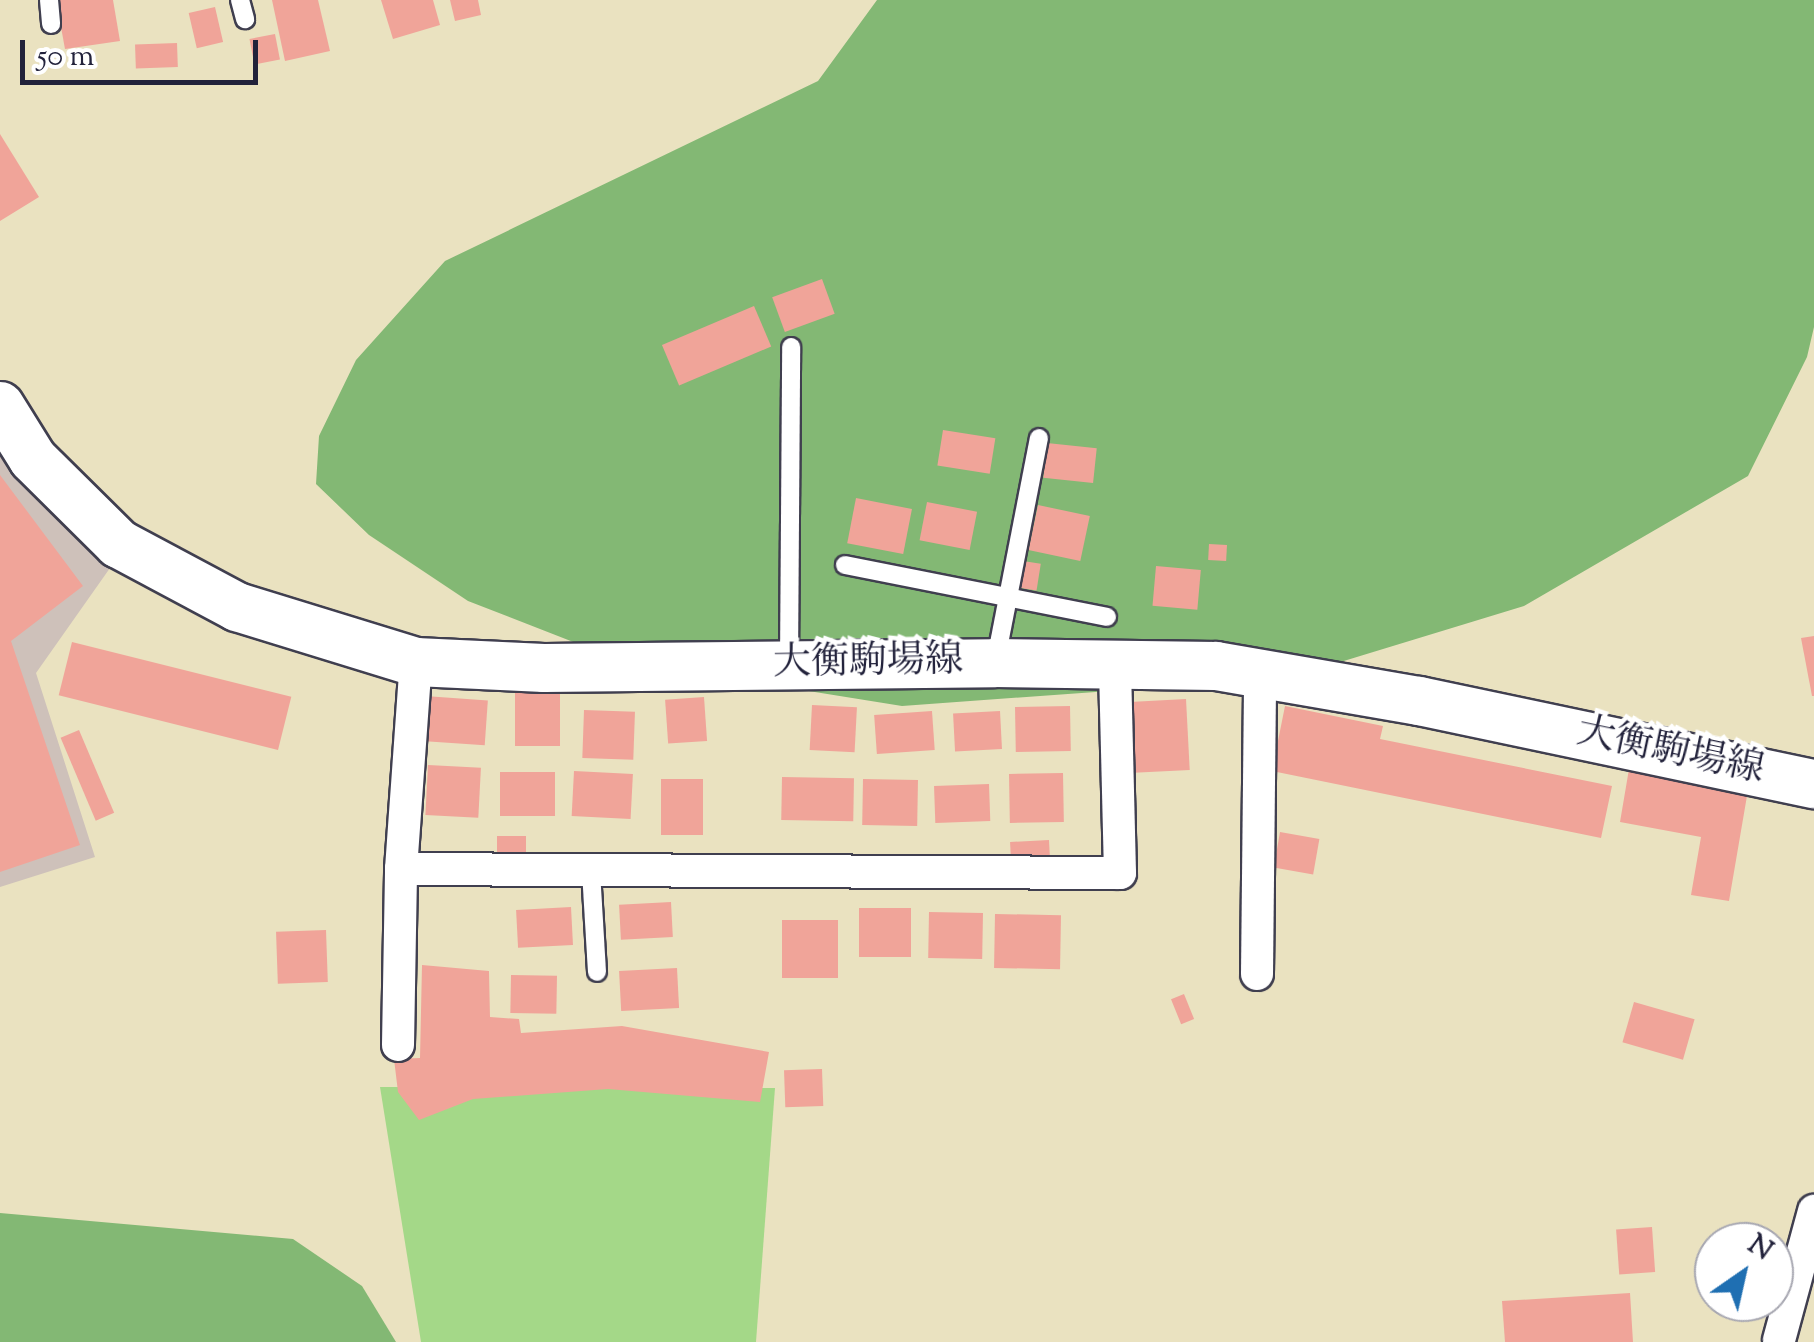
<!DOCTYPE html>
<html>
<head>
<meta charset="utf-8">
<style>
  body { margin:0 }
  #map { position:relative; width:1814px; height:1342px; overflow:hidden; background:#eae2c0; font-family:"Sorts Mill Goudy","Noto Serif JP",serif }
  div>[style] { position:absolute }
  .industrial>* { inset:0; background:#cec1ba }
  .green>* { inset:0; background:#a4d888 }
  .forest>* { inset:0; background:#83b874 }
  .building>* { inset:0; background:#f0a499; transform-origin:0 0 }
  .roads { filter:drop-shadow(2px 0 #403f4f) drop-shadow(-2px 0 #403f4f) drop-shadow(0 2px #403f4f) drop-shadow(0 -2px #403f4f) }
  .lane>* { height:18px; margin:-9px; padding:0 9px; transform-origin:9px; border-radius:9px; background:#fff }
  .street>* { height:32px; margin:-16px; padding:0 16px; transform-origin:16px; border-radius:16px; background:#fff }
  .secondary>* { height:48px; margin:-24px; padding:0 24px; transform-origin:24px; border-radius:24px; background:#fff }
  span { translate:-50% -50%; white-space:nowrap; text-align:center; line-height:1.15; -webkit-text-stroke:9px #fff; paint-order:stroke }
  .street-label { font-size:38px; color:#22223b }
  .north { position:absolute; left:1694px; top:1222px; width:100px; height:100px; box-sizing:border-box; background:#fff; border:2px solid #a7a7b1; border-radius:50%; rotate:34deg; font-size:28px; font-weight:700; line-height:40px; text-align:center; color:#22223b }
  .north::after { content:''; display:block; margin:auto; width:35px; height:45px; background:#1f6fb2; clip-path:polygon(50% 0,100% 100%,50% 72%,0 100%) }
  .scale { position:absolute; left:20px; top:40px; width:238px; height:45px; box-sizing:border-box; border:5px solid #22223b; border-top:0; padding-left:12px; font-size:30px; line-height:35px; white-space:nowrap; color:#22223b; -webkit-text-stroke:8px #fff; paint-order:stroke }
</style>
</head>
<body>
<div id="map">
  <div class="industrial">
    <i style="clip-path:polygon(0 431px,55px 514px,110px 568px,36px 673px,95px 857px,0 887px)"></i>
  </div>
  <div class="green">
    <i style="clip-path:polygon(380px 1087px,775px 1088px,756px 1342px,421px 1342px)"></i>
  </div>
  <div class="forest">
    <i style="clip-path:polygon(877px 0,1814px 0,1814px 327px,1807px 357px,1748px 476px,1524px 606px,1288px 678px,902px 706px,622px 661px,468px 601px,369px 535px,316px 484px,319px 436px,356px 360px,445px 261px,818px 81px)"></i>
    <i style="clip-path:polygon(0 1213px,293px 1239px,362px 1286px,396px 1342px,0 1342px)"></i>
  </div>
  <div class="building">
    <i style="clip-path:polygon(56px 0,113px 0,120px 41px,65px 49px)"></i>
    <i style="clip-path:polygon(272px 0,318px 0,330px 51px,285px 61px)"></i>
    <i style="clip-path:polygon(381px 0,433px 0,440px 25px,393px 39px)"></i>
    <i style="clip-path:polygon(450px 0,478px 0,481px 15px,455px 21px)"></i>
    <i style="left:215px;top:7px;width:36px;height:27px;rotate:77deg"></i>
    <i style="left:275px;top:34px;width:26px;height:26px;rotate:79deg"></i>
    <i style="left:177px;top:43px;width:24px;height:42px;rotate:88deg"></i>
    <i style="clip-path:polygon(0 134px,39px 197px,0 221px)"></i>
    <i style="left:822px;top:279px;width:37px;height:53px;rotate:70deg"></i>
    <i style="left:754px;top:306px;width:44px;height:100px;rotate:67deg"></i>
    <i style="left:943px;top:430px;width:53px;height:36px;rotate:9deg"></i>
    <i style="left:1047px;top:443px;width:50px;height:35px;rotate:6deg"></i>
    <i style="clip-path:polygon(0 475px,83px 586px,11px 641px,80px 845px,0 872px)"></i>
    <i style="left:856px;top:498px;width:57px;height:46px;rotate:11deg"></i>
    <i style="left:927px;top:502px;width:51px;height:39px;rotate:11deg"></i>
    <i style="left:1038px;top:505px;width:53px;height:46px;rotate:12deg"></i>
    <i style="left:1209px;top:544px;width:18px;height:16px;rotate:3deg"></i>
    <i style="left:1023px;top:561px;width:18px;height:27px;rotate:9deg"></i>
    <i style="left:1156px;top:566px;width:45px;height:40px;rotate:5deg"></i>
    <i style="clip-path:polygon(1814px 636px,1814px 696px,1812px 696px,1801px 638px)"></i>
    <i style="left:72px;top:642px;width:226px;height:55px;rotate:14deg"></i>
    <i style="left:515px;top:691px;width:45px;height:55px"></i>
    <i style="left:425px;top:696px;width:63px;height:45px;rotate:4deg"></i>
    <i style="left:704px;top:697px;width:44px;height:39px;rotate:86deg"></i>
    <i style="left:1186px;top:699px;width:71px;height:61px;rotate:87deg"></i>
    <i style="left:812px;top:705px;width:45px;height:45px;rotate:3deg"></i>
    <i style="left:1070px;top:706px;width:45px;height:55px;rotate:89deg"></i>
    <i style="clip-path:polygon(1285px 706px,1383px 726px,1380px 739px,1612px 786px,1601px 838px,1272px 771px)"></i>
    <i style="left:584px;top:710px;width:51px;height:48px;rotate:2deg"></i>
    <i style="left:932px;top:711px;width:39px;height:58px;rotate:86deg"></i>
    <i style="left:1000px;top:711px;width:38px;height:47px;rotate:87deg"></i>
    <i style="left:79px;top:730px;width:90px;height:20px;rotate:67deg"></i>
    <i style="left:428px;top:765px;width:53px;height:50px;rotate:3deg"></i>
    <i style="clip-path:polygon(1629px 769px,1748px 790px,1729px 901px,1691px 895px,1701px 837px,1620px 822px)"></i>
    <i style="left:574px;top:771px;width:59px;height:45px;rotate:3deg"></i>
    <i style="left:500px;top:772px;width:55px;height:44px"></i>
    <i style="left:1063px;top:773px;width:49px;height:54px;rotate:89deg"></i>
    <i style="left:782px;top:777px;width:72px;height:43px;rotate:1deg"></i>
    <i style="left:661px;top:779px;width:42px;height:56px"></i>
    <i style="left:863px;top:779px;width:55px;height:46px;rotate:1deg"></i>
    <i style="left:989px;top:784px;width:37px;height:55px;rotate:88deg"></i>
    <i style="left:1280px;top:832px;width:40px;height:36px;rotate:10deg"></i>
    <i style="left:497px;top:836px;width:29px;height:23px"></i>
    <i style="left:1049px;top:840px;width:21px;height:39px;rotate:87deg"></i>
    <i style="left:671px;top:902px;width:35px;height:52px;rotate:87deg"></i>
    <i style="left:571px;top:907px;width:38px;height:55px;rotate:87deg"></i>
    <i style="left:859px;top:908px;width:52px;height:49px"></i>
    <i style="left:929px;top:912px;width:54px;height:46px;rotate:1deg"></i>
    <i style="left:995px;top:914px;width:66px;height:54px;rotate:1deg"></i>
    <i style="left:782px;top:920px;width:56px;height:58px"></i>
    <i style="left:326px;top:930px;width:52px;height:50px;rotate:88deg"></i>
    <i style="clip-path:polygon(422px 965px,489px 971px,490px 1017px,519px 1019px,521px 1033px,622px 1026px,769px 1052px,760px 1102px,608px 1089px,473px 1099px,419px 1120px,398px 1092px,394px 1059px,420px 1058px)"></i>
    <i style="left:677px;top:968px;width:40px;height:58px;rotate:87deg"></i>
    <i style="left:511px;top:975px;width:46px;height:38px;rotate:1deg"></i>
    <i style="left:1184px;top:994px;width:27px;height:14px;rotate:68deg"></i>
    <i style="left:1634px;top:1002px;width:63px;height:42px;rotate:16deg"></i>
    <i style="left:822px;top:1069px;width:37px;height:38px;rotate:88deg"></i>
    <i style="left:1652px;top:1227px;width:45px;height:36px;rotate:86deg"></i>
    <i style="clip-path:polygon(1630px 1293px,1633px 1342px,1505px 1342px,1502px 1301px)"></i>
  </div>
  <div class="roads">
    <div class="lane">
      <i style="left:49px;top:0;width:24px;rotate:85deg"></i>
      <i style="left:240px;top:0;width:20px;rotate:75deg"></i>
      <i style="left:845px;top:565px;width:267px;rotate:11.2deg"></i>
      <i style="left:996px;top:659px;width:225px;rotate:-79deg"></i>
      <i style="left:789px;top:662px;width:315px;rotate:-89.6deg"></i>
      <i style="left:591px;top:871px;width:101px;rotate:86.6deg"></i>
    </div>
    <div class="street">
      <i style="left:401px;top:869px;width:719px;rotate:0.32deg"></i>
      <i style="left:1120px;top:873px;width:207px;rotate:-91.4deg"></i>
      <i style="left:1257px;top:974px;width:300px;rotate:-89.4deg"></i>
      <i style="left:398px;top:1045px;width:176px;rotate:-89deg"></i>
      <i style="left:401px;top:869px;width:208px;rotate:-85.9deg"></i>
      <i style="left:1779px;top:1340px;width:134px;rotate:-74.8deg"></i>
    </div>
    <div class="secondary">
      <i style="left:0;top:406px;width:62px;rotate:58.1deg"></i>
      <i style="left:33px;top:459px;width:121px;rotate:44.7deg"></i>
      <i style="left:119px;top:544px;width:134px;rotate:28.1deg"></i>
      <i style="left:237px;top:607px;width:187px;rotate:17.1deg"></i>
      <i style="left:416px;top:662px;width:128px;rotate:2.7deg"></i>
      <i style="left:544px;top:668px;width:451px;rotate:-0.6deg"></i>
      <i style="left:995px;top:663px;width:221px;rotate:0.8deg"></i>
      <i style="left:1216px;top:666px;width:206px;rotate:9.8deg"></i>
      <i style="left:1419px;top:701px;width:404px;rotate:11.9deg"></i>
    </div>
  </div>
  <div class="street-label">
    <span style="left:868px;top:664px;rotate:-1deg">大衡駒場線</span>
    <span style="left:1670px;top:753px;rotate:12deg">大衡駒場線</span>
  </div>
  <div class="north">N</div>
  <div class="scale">50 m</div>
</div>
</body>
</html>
